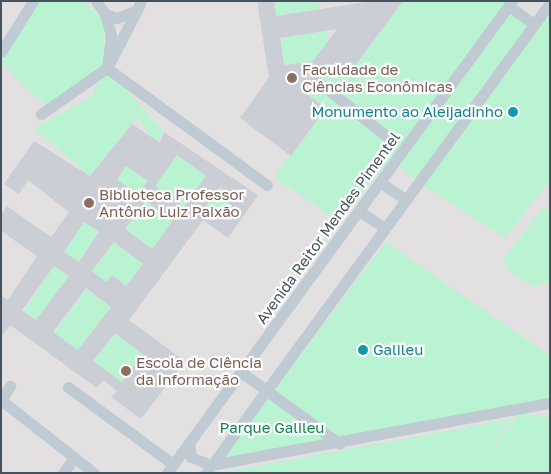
<!DOCTYPE html>
<html>
<head>
<meta charset="utf-8">
<style>
  body { margin:0 }
  #map { position:relative; width:551px; height:474px; overflow:hidden; background:#f2efef; font-family:"Golos Text",sans-serif }
  div>[style] { position:absolute }
  .education>* { inset:0; background:#e3e0e1; transform-origin:0 0 }
  .green>* { inset:0; background:#baf3d1; transform-origin:0 0 }
  .building>* { inset:0; background:#cbced5 }
  .minor>* { height:11px; margin:-5.5px; padding:0 5.5px; transform-origin:5.5px; border-radius:5.5px; background:#bfcad3 }
  .dots>* { width:14px; height:14px; translate:-50% -50%; box-sizing:border-box; border:2px solid #fff; border-radius:50% }
  span { translate:-50% -50%; white-space:nowrap; text-align:center; line-height:1.15; -webkit-text-stroke:4.5px #fff; paint-order:stroke }
  .education-label { font-size:15px; color:#785e54 }
  .left { translate:0 -50%; text-align:left }
  .culture-label { font-size:15px; color:#0d838f }
  .right { translate:-100% -50%; text-align:right }
  .street-label { font-size:15px; color:#46535f }
  .park-label { font-size:15px; color:#0e884d }
  .frame { position:absolute; inset:0; border:2px solid #46535f; pointer-events:none }
</style>
</head>
<body>
<div id="map">
  <div class="education">
    <i style="left:1px;top:1px;width:549px;height:472px"></i>
  </div>
  <div class="green">
    <i style="clip-path:polygon(40px 1px,84px 1px,102px 19px,105px 35px,102px 68px,47px 107px,1px 63px)"></i>
    <i style="clip-path:polygon(274px 1px,319px 1px,320px 9px,275px 16px)"></i>
    <i style="clip-path:polygon(403px 1px,512px 1px,534px 24px,550px 3px,550px 180px,505px 238px,418px 182px,395px 162px,406px 139px,339px 222px,274px 177px,326px 108px,304px 92px,326px 64px,346px 78px)"></i>
    <i style="clip-path:polygon(327px 31px,328px 41px,313px 61px,284px 65px,280px 38px)"></i>
    <i style="clip-path:polygon(107px 68px,164px 132px,149px 149px,149px 135px,137px 117px,90px 176px,34px 128px,91px 97px)"></i>
    <i style="left:177px;top:155px;width:36px;height:38px;rotate:36deg"></i>
    <i style="left:126px;top:166px;width:27px;height:17px;rotate:34deg"></i>
    <i style="left:220px;top:187px;width:17px;height:29px;rotate:36deg"></i>
    <i style="left:146px;top:201px;width:33px;height:35px;rotate:35deg"></i>
    <i style="clip-path:polygon(543px 208px,550px 212px,550px 282px,533px 286px,508px 271px,504px 258px)"></i>
    <i style="left:84px;top:222px;width:18px;height:36px;rotate:34deg"></i>
    <i style="clip-path:polygon(386px 242px,550px 356px,550px 399px,344px 440px,272px 393px)"></i>
    <i style="clip-path:polygon(114px 243px,143px 264px,126px 286px,112px 275px,106px 282px,92px 271px)"></i>
    <i style="left:54px;top:266px;width:18px;height:54px;rotate:34deg"></i>
    <i style="left:86px;top:289px;width:31px;height:54px;rotate:36deg"></i>
    <i style="left:115px;top:333px;width:35px;height:36px;rotate:37deg"></i>
    <i style="clip-path:polygon(266px 390px,340px 444px,211px 465px)"></i>
    <i style="clip-path:polygon(519px 413px,550px 417px,550px 473px,219px 473px,512px 419px,481px 467px)"></i>
  </div>
  <div class="building">
    <i style="clip-path:polygon(evenodd,257px 1px,274px 1px,276px 16px,372px 1px,403px 1px,346px 78px,326px 64px,319px 73px,309px 75px,310px 85px,304px 92px,326px 108px,291px 156px,240px 118px,269px 77px,257px 1px,337px 29px,313px 61px,284px 65px,280px 38px,337px 29px)"></i>
    <i style="clip-path:polygon(evenodd,132px 124px,160px 143px,164px 132px,258px 195px,228px 238px,203px 220px,129px 320px,185px 361px,141px 419px,111px 397px,117px 391px,103px 380px,97px 388px,10px 325px,1px 337px,1px 295px,8px 300px,37px 256px,1px 231px,1px 215px,7px 206px,51px 237px,69px 212px,28px 180px,19px 194px,4px 184px,34px 141px,90px 176px,132px 124px,177px 155px,206px 176px,184px 207px,155px 186px,177px 155px,132px 124px,126px 166px,148px 181px,138px 194px,117px 180px,126px 166px,132px 124px,220px 187px,234px 197px,217px 220px,203px 210px,220px 187px,132px 124px,146px 201px,173px 220px,152px 249px,125px 229px,146px 201px,132px 124px,84px 222px,99px 232px,79px 262px,64px 252px,84px 222px,132px 124px,114px 242px,143px 264px,126px 286px,112px 275px,106px 282px,92px 271px,114px 242px,132px 124px,54px 266px,69px 276px,36px 320px,22px 310px,54px 266px,132px 124px,86px 288px,111px 307px,78px 350px,53px 332px,86px 288px,132px 124px,115px 333px,143px 354px,122px 382px,93px 361px,115px 333px)"></i>
  </div>
  <div class="minor">
    <i style="left:96px;top:1px;width:16px;rotate:55deg"></i>
    <i style="left:105px;top:14px;width:13px;rotate:18deg"></i>
    <i style="left:117px;top:18px;width:22px;rotate:-22deg"></i>
    <i style="left:137px;top:10px;width:10px;rotate:-66deg"></i>
    <i style="left:509px;top:6px;width:31px;rotate:36deg"></i>
    <i style="left:105px;top:14px;width:22px;rotate:74deg"></i>
    <i style="left:111px;top:35px;width:33px;rotate:97deg"></i>
    <i style="left:107px;top:68px;width:198px;rotate:36.2deg"></i>
    <i style="left:1px;top:52px;width:60px;rotate:-57.9deg"></i>
    <i style="left:315px;top:79px;width:97px;rotate:38.8deg"></i>
    <i style="left:41px;top:114px;width:80px;rotate:-34.9deg"></i>
    <i style="left:107px;top:68px;width:65px;rotate:-62.7deg"></i>
    <i style="left:381px;top:183px;width:30px;rotate:33deg"></i>
    <i style="left:359px;top:211px;width:31px;rotate:33deg"></i>
    <i style="left:241px;top:372px;width:122px;rotate:36deg"></i>
    <i style="left:68px;top:387px;width:130px;rotate:36.3deg"></i>
    <i style="left:1px;top:400px;width:118px;rotate:38.1deg"></i>
    <i style="left:1px;top:400px;width:17px;rotate:-57deg"></i>
    <i style="left:189px;top:443px;width:14px;rotate:82deg"></i>
    <i style="left:191px;top:457px;width:22px;rotate:22deg"></i>
    <i style="left:211px;top:465px;width:345px;rotate:-10.4deg"></i>
    <i style="left:63px;top:473px;width:19px;rotate:-54deg"></i>
    <i style="left:167px;top:473px;width:585px;rotate:-53.84deg"></i>
    <i style="left:206px;top:473px;width:582px;rotate:-53.8deg"></i>
  </div>
  <div class="dots">
    <i style="left:292px;top:78px;background:#8d6e63"></i>
    <i style="left:513px;top:112px;background:#0f9aa8"></i>
    <i style="left:89px;top:203px;background:#8d6e63"></i>
    <i style="left:363px;top:350px;background:#0f9aa8"></i>
    <i style="left:126px;top:371px;background:#8d6e63"></i>
  </div>
  <div class="education-label">
    <span class="left" style="left:302px;top:78px">Faculdade de<br>Ciências Econômicas</span>
    <span class="left" style="left:99px;top:203px">Biblioteca Professor<br>Antônio Luiz Paixão</span>
    <span class="left" style="left:136px;top:371px">Escola de Ciência<br>da Informação</span>
  </div>
  <div class="culture-label">
    <span class="right" style="left:503px;top:112px">Monumento ao Aleijadinho</span>
    <span class="left" style="left:373px;top:350px">Galileu</span>
  </div>
  <div class="street-label">
    <span style="left:328px;top:228px;rotate:-54deg">Avenida Reitor Mendes Pimentel</span>
  </div>
  <div class="park-label">
    <span style="left:272px;top:428px">Parque Galileu</span>
  </div>
  <div class="frame"></div>
</div>
</body>
</html>
